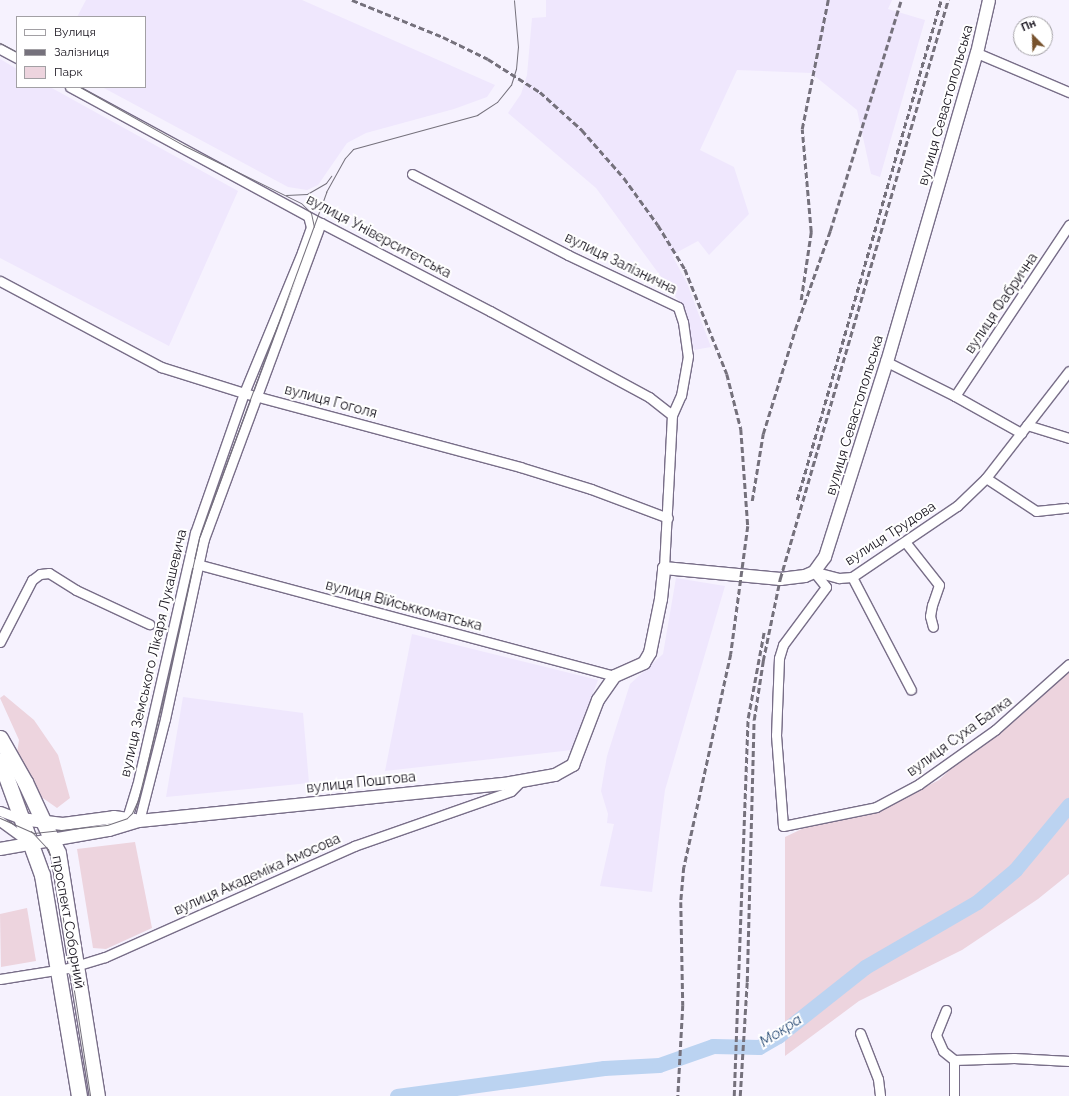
<!DOCTYPE html>
<html>
<head>
<meta charset="utf-8">
<style>
  body { margin:0 }
  #map { position:relative; width:1069px; height:1096px; overflow:hidden; background:#f6f2fe; font-family:Raleway,sans-serif }
  div>[style] { position:absolute }
  .built>* { inset:0; background:#efe7fd }
  .green>* { inset:0; background:#edd4de }
  .river>* { height:15px; margin:-7.5px; padding:0 7.5px; transform-origin:7.5px; border-radius:7.5px; background:#bbd3f1 }
  .roads { filter:drop-shadow(1px 0 #786e88) drop-shadow(-1px 0 #786e88) drop-shadow(0 1px #786e88) drop-shadow(0 -1px #786e88) }
  .minor>* { height:9px; margin:-4.5px; padding:0 4.5px; transform-origin:4.5px; border-radius:4.5px; background:#fff }
  .tertiary>* { height:12px; margin:-6px; padding:0 6px; transform-origin:6px; border-radius:6px; background:#fff }
  .primary>* { height:15px; margin:-7.5px; padding:0 7.5px; transform-origin:7.5px; border-radius:7.5px; background:#fff }
  .tram>* { height:1px; margin:-0.5px; padding:0 0.5px; transform-origin:0.5px; border-radius:0.5px; background:#75717c }
  .rail>* { height:2.5px; margin-top:-1.25px; transform-origin:0; background:repeating-linear-gradient(90deg,#75717c 0 6px,transparent 0 9px) }
  span { translate:-50% -50%; white-space:nowrap; text-align:center; line-height:1.15; -webkit-text-stroke:4px #fff; paint-order:stroke }
  .street-label { font-size:14px; color:#16121c }
  .water-label { font-size:15px; color:#2e5079; font-style:italic }
  .legend { position:absolute; left:16px; top:16px; width:130px; height:72px; box-sizing:border-box; background:#fff; border:1px solid #a2a0a4; margin:0; padding:5px 7px; list-style:none; font-size:12px; color:#16121c }
  .legend li { display:flex; align-items:center; gap:8px; height:20px }
  .legend b { width:20px; border:1px solid #a2a0a4 }
  .north { position:absolute; left:1013px; top:16px; width:40px; height:40px; box-sizing:border-box; background:#fff; border:1px solid #a2a0a4; border-radius:50%; rotate:337deg; font-size:11px; font-weight:700; line-height:16px; text-align:center; color:#16121c }
  .north::after { content:''; display:block; margin:auto; width:14px; height:18px; background:#77522d; clip-path:polygon(50% 0,100% 100%,50% 72%,0 100%) }
</style>
</head>
<body>
<div id="map">
  <div class="built">
    <i style="clip-path:polygon(86px 0,302px 0,495px 85px,487px 97px,454px 109px,366px 133px,347px 143px,318px 185px,307px 190px,288px 187px,102px 87px,145px 87px,145px 17px,77px 17px)"></i>
    <i style="clip-path:polygon(546px 0,892px 0,888px 9px,925px 20px,880px 177px,871px 174px,857px 110px,811px 73px,737px 70px,700px 150px,734px 167px,749px 214px,709px 255px,698px 241px,672px 255px,687px 283px,711px 347px,694px 350px,681px 304px,596px 188px,508px 113px,521px 94px,527px 75px,532px 18px,546px 17px)"></i>
    <i style="clip-path:polygon(0 59px,17px 69px,17px 87px,50px 87px,238px 191px,169px 346px,0 258px)"></i>
    <i style="clip-path:polygon(676px 578px,725px 586px,665px 790px,652px 892px,600px 886px,614px 824px,607px 823px,608px 814px,601px 791px,607px 756px,630px 684px,663px 654px)"></i>
    <i style="clip-path:polygon(412px 634px,598px 680px,572px 750px,385px 771px)"></i>
    <i style="clip-path:polygon(183px 697px,303px 713px,309px 783px,166px 797px)"></i>
  </div>
  <div class="green">
    <i style="clip-path:polygon(1069px 669px,1069px 874px,1038px 899px,962px 950px,859px 1001px,785px 1056px,785px 837px,806px 827px,876px 812px,939px 780px,967px 754px,999px 732px,1037px 700px)"></i>
    <i style="clip-path:polygon(4px 695px,34px 720px,58px 755px,70px 798px,57px 808px,40px 796px,17px 753px,19px 740px,0 698px)"></i>
    <i style="clip-path:polygon(135px 842px,152px 928px,106px 949px,93px 948px,77px 849px)"></i>
    <i style="clip-path:polygon(27px 908px,36px 961px,1px 967px,0 914px)"></i>
  </div>
  <div class="river">
    <i style="left:397px;top:1096px;width:209px;rotate:-7.7deg"></i>
    <i style="left:604px;top:1068px;width:55px;rotate:-3.1deg"></i>
    <i style="left:659px;top:1065px;width:57px;rotate:-19.4deg"></i>
    <i style="left:713px;top:1046px;width:46px;rotate:1.2deg"></i>
    <i style="left:759px;top:1047px;width:22px;rotate:-30deg"></i>
    <i style="left:778px;top:1036px;width:111px;rotate:-38.4deg"></i>
    <i style="left:865px;top:967px;width:129px;rotate:-30.1deg"></i>
    <i style="left:977px;top:902px;width:50px;rotate:-40.1deg"></i>
    <i style="left:1015px;top:870px;width:85px;rotate:-50.3deg"></i>
  </div>
  <div class="roads">
    <div class="minor">
      <i style="left:0;top:49px;width:19px;rotate:28deg"></i>
      <i style="left:977px;top:53px;width:100px;rotate:23deg"></i>
      <i style="left:70px;top:87px;width:285px;rotate:28.5deg"></i>
      <i style="left:321px;top:223px;width:191px;rotate:27.5deg"></i>
      <i style="left:490px;top:311px;width:181px;rotate:28.4deg"></i>
      <i style="left:649px;top:397px;width:29px;rotate:38deg"></i>
      <i style="left:412px;top:174px;width:176px;rotate:27.4deg"></i>
      <i style="left:568px;top:255px;width:122px;rotate:25.3deg"></i>
      <i style="left:678px;top:307px;width:16px;rotate:72deg"></i>
      <i style="left:683px;top:322px;width:34px;rotate:82deg"></i>
      <i style="left:688px;top:356px;width:40px;rotate:100deg"></i>
      <i style="left:681px;top:395px;width:22px;rotate:114deg"></i>
      <i style="left:672px;top:415px;width:153px;rotate:93deg"></i>
      <i style="left:0;top:281px;width:183px;rotate:28.1deg"></i>
      <i style="left:161px;top:367px;width:87px;rotate:17.4deg"></i>
      <i style="left:244px;top:393px;width:286px;rotate:15deg"></i>
      <i style="left:520px;top:467px;width:74px;rotate:17.2deg"></i>
      <i style="left:591px;top:489px;width:82px;rotate:20.6deg"></i>
      <i style="left:887px;top:362px;width:76px;rotate:26.6deg"></i>
      <i style="left:955px;top:396px;width:76px;rotate:29.3deg"></i>
      <i style="left:955px;top:396px;width:206px;rotate:-56.3deg"></i>
      <i style="left:1027px;top:425px;width:44px;rotate:17.2deg"></i>
      <i style="left:986px;top:478px;width:60px;rotate:33.4deg"></i>
      <i style="left:1036px;top:511px;width:30px;rotate:-6deg"></i>
      <i style="left:906px;top:543px;width:53px;rotate:51.8deg"></i>
      <i style="left:939px;top:585px;width:21px;rotate:109deg"></i>
      <i style="left:932px;top:605px;width:11px;rotate:100deg"></i>
      <i style="left:930px;top:616px;width:11px;rotate:75deg"></i>
      <i style="left:193px;top:563px;width:437px;rotate:15deg"></i>
      <i style="left:814px;top:572px;width:19px;rotate:51deg"></i>
      <i style="left:826px;top:587px;width:72px;rotate:126.6deg"></i>
      <i style="left:783px;top:645px;width:14px;rotate:107deg"></i>
      <i style="left:779px;top:658px;width:77px;rotate:92.2deg"></i>
      <i style="left:776px;top:735px;width:91px;rotate:85.6deg"></i>
      <i style="left:783px;top:826px;width:95px;rotate:-11.5deg"></i>
      <i style="left:876px;top:807px;width:49px;rotate:-28.1deg"></i>
      <i style="left:919px;top:784px;width:93px;rotate:-35.4deg"></i>
      <i style="left:995px;top:730px;width:99px;rotate:-41.7deg"></i>
      <i style="left:816px;top:572px;width:24px;rotate:15deg"></i>
      <i style="left:839px;top:578px;width:13px;rotate:-4deg"></i>
      <i style="left:852px;top:577px;width:127px;rotate:-34.1deg"></i>
      <i style="left:957px;top:506px;width:40px;rotate:-44deg"></i>
      <i style="left:986px;top:478px;width:135px;rotate:-52.2deg"></i>
      <i style="left:852px;top:577px;width:127px;rotate:62.4deg"></i>
      <i style="left:0;top:642px;width:70px;rotate:-62.7deg"></i>
      <i style="left:32px;top:580px;width:10px;rotate:-37deg"></i>
      <i style="left:40px;top:574px;width:9px;rotate:-6deg"></i>
      <i style="left:49px;top:573px;width:32px;rotate:32deg"></i>
      <i style="left:76px;top:590px;width:81px;rotate:25deg"></i>
      <i style="left:0;top:811px;width:22px;rotate:21deg"></i>
      <i style="left:0;top:821px;width:34px;rotate:36deg"></i>
      <i style="left:139px;top:821px;width:105px;rotate:-75.7deg"></i>
      <i style="left:165px;top:719px;width:184px;rotate:-77.8deg"></i>
      <i style="left:204px;top:539px;width:337px;rotate:-69.7deg"></i>
      <i style="left:123px;top:823px;width:6px;rotate:-51deg"></i>
      <i style="left:127px;top:818px;width:34px;rotate:-73deg"></i>
      <i style="left:137px;top:786px;width:260px;rotate:-77.1deg"></i>
      <i style="left:195px;top:533px;width:148px;rotate:-70.7deg"></i>
      <i style="left:244px;top:393px;width:152px;rotate:-67.6deg"></i>
      <i style="left:302px;top:252px;width:27px;rotate:-70deg"></i>
      <i style="left:311px;top:227px;width:11px;rotate:-105deg"></i>
      <i style="left:0;top:979px;width:70px;rotate:-9.1deg"></i>
      <i style="left:69px;top:968px;width:38px;rotate:-17deg"></i>
      <i style="left:105px;top:957px;width:273px;rotate:-24deg"></i>
      <i style="left:354px;top:846px;width:166px;rotate:-19.3deg"></i>
      <i style="left:511px;top:791px;width:14px;rotate:-45deg"></i>
      <i style="left:946px;top:1010px;width:27px;rotate:112deg"></i>
      <i style="left:936px;top:1035px;width:17px;rotate:66deg"></i>
      <i style="left:943px;top:1051px;width:14px;rotate:39deg"></i>
      <i style="left:954px;top:1060px;width:36px;rotate:90deg"></i>
      <i style="left:860px;top:1033px;width:49px;rotate:68.6deg"></i>
      <i style="left:878px;top:1079px;width:17px;rotate:83deg"></i>
      <i style="left:954px;top:1060px;width:60px;rotate:-1.9deg"></i>
      <i style="left:1014px;top:1058px;width:55px;rotate:3.1deg"></i>
    </div>
    <div class="tertiary">
      <i style="left:21px;top:819px;width:42px;rotate:6.8deg"></i>
      <i style="left:63px;top:824px;width:51px;rotate:-7.8deg"></i>
      <i style="left:114px;top:817px;width:21px;rotate:8deg"></i>
      <i style="left:0;top:849px;width:111px;rotate:-9.9deg"></i>
      <i style="left:109px;top:830px;width:31px;rotate:-17deg"></i>
      <i style="left:139px;top:821px;width:373px;rotate:-5.8deg"></i>
      <i style="left:510px;top:783px;width:46px;rotate:-10.1deg"></i>
      <i style="left:555px;top:775px;width:21px;rotate:-29deg"></i>
      <i style="left:573px;top:765px;width:70px;rotate:-69deg"></i>
      <i style="left:598px;top:700px;width:29px;rotate:-55deg"></i>
      <i style="left:615px;top:676px;width:32px;rotate:-24deg"></i>
      <i style="left:644px;top:663px;width:12px;rotate:-59deg"></i>
      <i style="left:650px;top:653px;width:55px;rotate:-78.5deg"></i>
      <i style="left:661px;top:599px;width:31px;rotate:-84deg"></i>
      <i style="left:664px;top:568px;width:117px;rotate:5.4deg"></i>
      <i style="left:780px;top:579px;width:25px;rotate:-7deg"></i>
      <i style="left:805px;top:576px;width:10px;rotate:-24deg"></i>
      <i style="left:814px;top:572px;width:19px;rotate:-54deg"></i>
      <i style="left:825px;top:557px;width:205px;rotate:-72.4deg"></i>
      <i style="left:887px;top:362px;width:322px;rotate:-73.8deg"></i>
      <i style="left:977px;top:53px;width:54px;rotate:-77.2deg"></i>
    </div>
    <div class="primary">
      <i style="left:0;top:738px;width:51px;rotate:60.4deg"></i>
      <i style="left:25px;top:782px;width:78px;rotate:65.1deg"></i>
      <i style="left:58px;top:853px;width:246px;rotate:80.9deg"></i>
      <i style="left:0;top:760px;width:122px;rotate:69.9deg"></i>
      <i style="left:42px;top:875px;width:224px;rotate:80.5deg"></i>
    </div>
  </div>
  <div class="tram">
    <i style="left:0;top:43px;width:19px;rotate:28deg"></i>
    <i style="left:80px;top:87px;width:118px;rotate:29.4deg"></i>
    <i style="left:183px;top:145px;width:131px;rotate:26.2deg"></i>
    <i style="left:301px;top:203px;width:14px;rotate:45deg"></i>
    <i style="left:311px;top:213px;width:14px;rotate:78deg"></i>
    <i style="left:286px;top:195px;width:21px;rotate:-3deg"></i>
    <i style="left:307px;top:194px;width:22px;rotate:-30deg"></i>
    <i style="left:326px;top:183px;width:9px;rotate:-54deg"></i>
    <i style="left:0;top:818px;width:37px;rotate:24deg"></i>
    <i style="left:34px;top:833px;width:73px;rotate:-6.3deg"></i>
    <i style="left:107px;top:825px;width:21px;rotate:-19deg"></i>
    <i style="left:127px;top:818px;width:7px;rotate:-45deg"></i>
    <i style="left:132px;top:813px;width:14px;rotate:-65deg"></i>
    <i style="left:138px;top:800px;width:107px;rotate:-76deg"></i>
    <i style="left:164px;top:696px;width:162px;rotate:-77.5deg"></i>
    <i style="left:199px;top:538px;width:369px;rotate:-69.8deg"></i>
    <i style="left:326px;top:192px;width:39px;rotate:-61deg"></i>
    <i style="left:345px;top:158px;width:12px;rotate:-48deg"></i>
    <i style="left:353px;top:149px;width:129px;rotate:-15.3deg"></i>
    <i style="left:477px;top:115px;width:24px;rotate:-33deg"></i>
    <i style="left:497px;top:102px;width:22px;rotate:-51deg"></i>
    <i style="left:511px;top:85px;width:17px;rotate:-73deg"></i>
    <i style="left:516px;top:69px;width:22px;rotate:-85deg"></i>
    <i style="left:518px;top:47px;width:47px;rotate:-94.9deg"></i>
    <i style="left:31px;top:831px;width:25px;rotate:47deg"></i>
    <i style="left:48px;top:849px;width:25px;rotate:72deg"></i>
    <i style="left:56px;top:873px;width:226px;rotate:81.3deg"></i>
  </div>
  <div class="rail">
    <i style="left:352px;top:0;width:98px;rotate:22.1deg"></i>
    <i style="left:443px;top:37px;width:50px;rotate:26.1deg"></i>
    <i style="left:488px;top:59px;width:62px;rotate:32.4deg"></i>
    <i style="left:540px;top:92px;width:57px;rotate:42.1deg"></i>
    <i style="left:582px;top:130px;width:64px;rotate:48.8deg"></i>
    <i style="left:624px;top:178px;width:58px;rotate:54.1deg"></i>
    <i style="left:658px;top:225px;width:52px;rotate:58.5deg"></i>
    <i style="left:685px;top:269px;width:113px;rotate:68.2deg"></i>
    <i style="left:727px;top:374px;width:57px;rotate:75.7deg"></i>
    <i style="left:741px;top:429px;width:97px;rotate:85.9deg"></i>
    <i style="left:748px;top:526px;width:129px;rotate:97.6deg"></i>
    <i style="left:731px;top:654px;width:218px;rotate:102.4deg"></i>
    <i style="left:684px;top:867px;width:35px;rotate:95deg"></i>
    <i style="left:681px;top:902px;width:103px;rotate:88.9deg"></i>
    <i style="left:683px;top:1005px;width:91px;rotate:93.1deg"></i>
    <i style="left:801px;top:300px;width:69px;rotate:-81.6deg"></i>
    <i style="left:811px;top:232px;width:103px;rotate:-95deg"></i>
    <i style="left:802px;top:129px;width:132px;rotate:-78.6deg"></i>
    <i style="left:797px;top:500px;width:520px;rotate:-73.93deg"></i>
    <i style="left:752px;top:501px;width:68px;rotate:-80.7deg"></i>
    <i style="left:763px;top:434px;width:109px;rotate:-72.9deg"></i>
    <i style="left:795px;top:330px;width:105px;rotate:-70.5deg"></i>
    <i style="left:830px;top:231px;width:242px;rotate:-72.9deg"></i>
    <i style="left:734px;top:1096px;width:378px;rotate:-87.9deg"></i>
    <i style="left:748px;top:718px;width:87px;rotate:-79.5deg"></i>
    <i style="left:740px;top:1096px;width:114px;rotate:-86.5deg"></i>
    <i style="left:747px;top:982px;width:262px;rotate:-88.5deg"></i>
    <i style="left:754px;top:720px;width:60px;rotate:-81.3deg"></i>
    <i style="left:763px;top:661px;width:84px;rotate:-78.3deg"></i>
    <i style="left:780px;top:579px;width:603px;rotate:-73.82deg"></i>
  </div>
  <div class="street-label">
    <span style="left:945px;top:105px;rotate:-74deg">вулиця Севастопольська</span>
    <span style="left:379px;top:236px;rotate:28deg">вулиця Університетська</span>
    <span style="left:621px;top:263px;rotate:26deg">вулиця Залізнична</span>
    <span style="left:1001px;top:303px;rotate:-56deg">вулиця Фабрична</span>
    <span style="left:331px;top:401px;rotate:15deg">вулиця Гоголя</span>
    <span style="left:854px;top:415px;rotate:-73deg">вулиця Севастопольська</span>
    <span style="left:890px;top:533px;rotate:-33deg">вулиця Трудова</span>
    <span style="left:404px;top:605px;rotate:15deg">вулиця Військкоматська</span>
    <span style="left:153px;top:653px;rotate:-77deg">вулиця Земського Лікаря Лукашевича</span>
    <span style="left:959px;top:736px;rotate:-36deg">вулиця Суха Балка</span>
    <span style="left:361px;top:782px;rotate:-6deg">вулиця Поштова</span>
    <span style="left:257px;top:874px;rotate:-24deg">вулиця Академіка Амосова</span>
    <span style="left:69px;top:922px;rotate:80deg">проспект Соборний</span>
  </div>
  <div class="water-label">
    <span style="left:781px;top:1031px;rotate:-33deg">Мокра</span>
  </div>
  <ul class="legend">
  <li><b style="height:5px;background:#fff"></b>Вулиця</li>
  <li><b style="height:5px;background:#75717c"></b>Залізниця</li>
  <li><b style="height:11px;background:#edd4de"></b>Парк</li>
  </ul>
  <div class="north">Пн</div>
</div>
</body>
</html>
